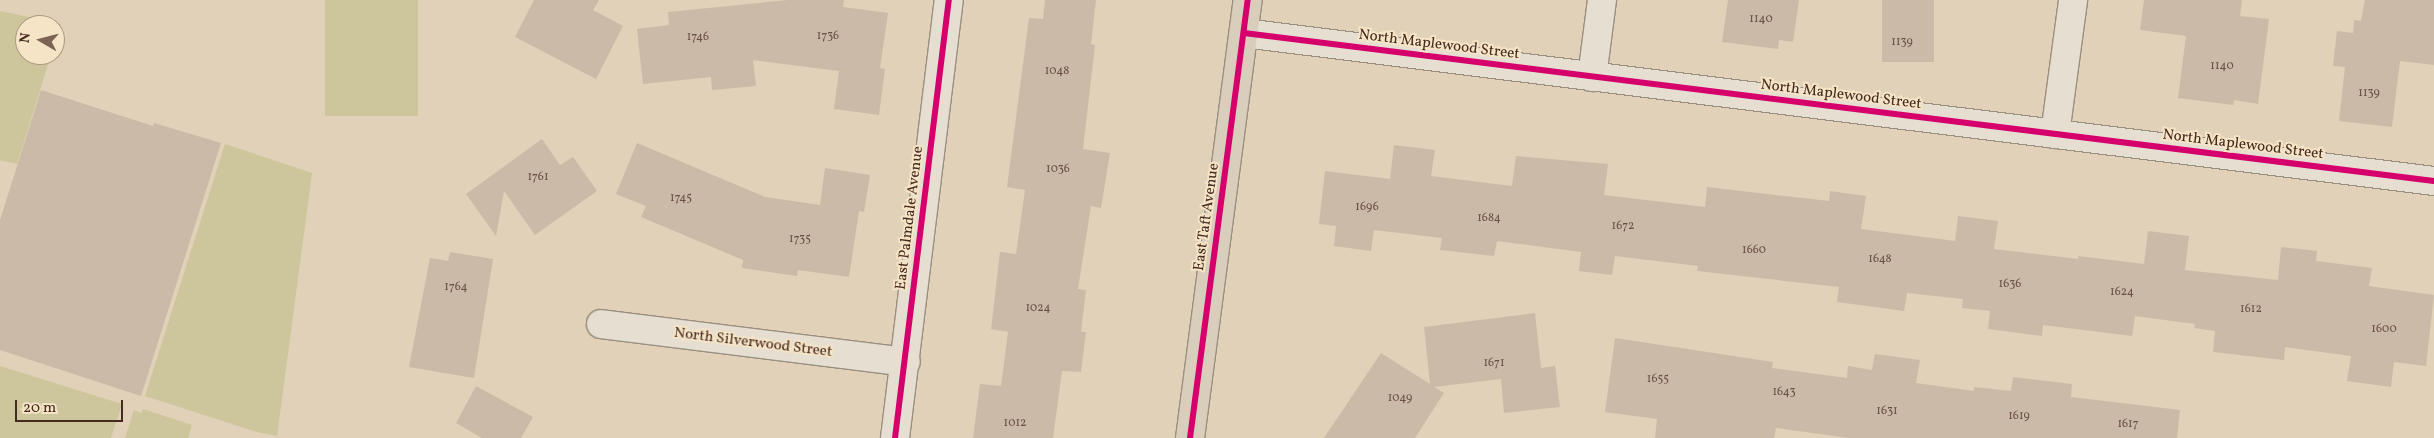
<!DOCTYPE html>
<html>
<head>
<meta charset="utf-8">
<style>
  body { margin:0 }
  #map { position:relative; width:2434px; height:438px; overflow:hidden; background:#e0d1b8; font-family:Vollkorn,serif }
  div>[style] { position:absolute }
  .green>* { inset:0; background:#cdc59b; transform-origin:0 0 }
  .building>* { inset:0; background:#cbbaa8; transform-origin:0 0 }
  .roads { filter:drop-shadow(1px 0 #9a8e7f) drop-shadow(-1px 0 #9a8e7f) drop-shadow(0 1px #9a8e7f) drop-shadow(0 -1px #9a8e7f) }
  .minor>* { height:28px; margin:-14px; padding:0 14px; transform-origin:14px; border-radius:14px; background:#e5ded1 }
  .primary>* { height:28px; margin:-14px; padding:0 14px; transform-origin:14px; border-radius:14px; background:#d9cebc }
  .cycleway>* { height:6px; margin:-3px; padding:0 3px; transform-origin:3px; border-radius:3px; background:#d6006c }
  span { translate:-50% -50%; white-space:nowrap; text-align:center; line-height:1.15; -webkit-text-stroke:4px #f5e4c6; paint-order:stroke }
  .number-label { font-size:12px; color:#6a5044 }
  .number-label span { -webkit-text-stroke-width:0 }
  .street-label { font-size:15px; color:#46291f }
  .north { position:absolute; left:15px; top:15px; width:50px; height:50px; box-sizing:border-box; background:#f5e4c6; border:1px solid #af9983; border-radius:50%; rotate:278deg; font-size:14px; font-weight:700; line-height:20px; text-align:center; color:#46291f }
  .north::after { content:''; display:block; margin:auto; width:18px; height:22px; background:#7c6455; clip-path:polygon(50% 0,100% 100%,50% 72%,0 100%) }
  .scale { position:absolute; left:15px; top:400px; width:108px; height:22px; box-sizing:border-box; border:2px solid #46291f; border-top:0; padding-left:6px; font-size:15px; line-height:18px; white-space:nowrap; color:#46291f; -webkit-text-stroke:4px #f5e4c6; paint-order:stroke }
</style>
</head>
<body>
<div id="map">
  <div class="green">
    <i style="left:325px;top:0;width:93px;height:116px"></i>
    <i style="clip-path:polygon(0 11px,61px 24px,55px 43px,55px 25px,25px 25px,25px 55px,51px 55px,17px 164px,0 160px)"></i>
    <i style="clip-path:polygon(225px 144px,312px 173px,277px 436px,257px 432px,145px 396px)"></i>
    <i style="clip-path:polygon(0 366px,122px 404px,111px 438px,0 438px)"></i>
    <i style="clip-path:polygon(143px 409px,192px 425px,188px 438px,125px 438px,134px 410px,141px 413px)"></i>
  </div>
  <div class="building">
    <i style="clip-path:polygon(534px 0,599px 0,593px 10px,623px 26px,596px 79px,515px 37px)"></i>
    <i style="clip-path:polygon(788px 0,844px 0,843px 7px,888px 13px,880px 68px,885px 69px,879px 115px,834px 109px,839px 71px,753px 60px,756px 86px,712px 90px,711px 77px,643px 84px,637px 29px,669px 25px,668px 12px)"></i>
    <i style="clip-path:polygon(1045px 0,1096px 0,1091px 44px,1095px 45px,1083px 149px,1110px 153px,1101px 208px,1091px 206px,1078px 289px,1086px 290px,1081px 332px,1086px 332px,1081px 372px,1062px 371px,1053px 438px,973px 438px,980px 384px,1001px 386px,1008px 332px,991px 329px,1000px 252px,1016px 254px,1025px 190px,1007px 187px,1029px 18px,1043px 19px)"></i>
    <i style="clip-path:polygon(1728px 0,1799px 0,1793px 42px,1779px 40px,1778px 49px,1722px 42px)"></i>
    <i style="left:1882px;top:0;width:52px;height:62px"></i>
    <i style="clip-path:polygon(2144px 0,2242px 0,2240px 16px,2269px 19px,2258px 104px,2234px 100px,2233px 105px,2178px 98px,2186px 36px,2140px 30px)"></i>
    <i style="clip-path:polygon(2365px 0,2434px 0,2434px 65px,2400px 61px,2392px 127px,2339px 121px,2345px 67px,2333px 66px,2337px 31px,2353px 33px,2354px 20px,2361px 21px)"></i>
    <i style="clip-path:polygon(41px 90px,153px 126px,154px 123px,221px 143px,141px 396px,0 350px,0 220px)"></i>
    <i style="clip-path:polygon(542px 139px,560px 165px,573px 157px,597px 191px,535px 235px,504px 191px,496px 236px,466px 194px)"></i>
    <i style="clip-path:polygon(637px 143px,765px 197px,820px 205px,825px 168px,870px 175px,864px 212px,859px 211px,849px 277px,798px 270px,797px 276px,742px 268px,743px 260px,641px 217px,646px 206px,616px 194px)"></i>
    <i style="clip-path:polygon(1394px 145px,1435px 150px,1431px 176px,1512px 186px,1516px 156px,1608px 164px,1604px 195px,1705px 207px,1707px 187px,1829px 201px,1830px 191px,1866px 196px,1861px 229px,1955px 241px,1958px 216px,1998px 221px,1994px 249px,2078px 259px,2078px 256px,2144px 264px,2148px 231px,2189px 236px,2185px 270px,2278px 280px,2281px 247px,2317px 251px,2316px 261px,2372px 268px,2369px 286px,2434px 295px,2426px 366px,2394px 362px,2391px 387px,2347px 381px,2351px 356px,2285px 347px,2284px 360px,2213px 352px,2215px 331px,2194px 328px,2195px 324px,2135px 316px,2132px 336px,2043px 325px,2042px 336px,1988px 329px,1990px 311px,1962px 308px,1963px 299px,1907px 293px,1904px 311px,1837px 302px,1839px 287px,1697px 271px,1698px 266px,1615px 256px,1612px 275px,1579px 271px,1581px 252px,1497px 241px,1494px 256px,1440px 250px,1442px 238px,1374px 230px,1371px 251px,1334px 246px,1336px 226px,1319px 224px,1325px 171px,1390px 179px)"></i>
    <i style="clip-path:polygon(450px 252px,493px 259px,474px 378px,409px 367px,430px 258px,448px 261px)"></i>
    <i style="clip-path:polygon(1535px 313px,1541px 368px,1555px 366px,1560px 407px,1504px 413px,1501px 379px,1434px 387px,1444px 393px,1415px 438px,1324px 438px,1381px 353px,1430px 384px,1424px 327px)"></i>
    <i style="clip-path:polygon(1615px 338px,1773px 362px,1772px 368px,1847px 378px,1848px 366px,1872px 370px,1875px 354px,1920px 360px,1916px 383px,1974px 391px,1974px 387px,2011px 391px,2013px 377px,2072px 384px,2071px 397px,2180px 410px,2177px 438px,1849px 438px,1776px 428px,1774px 438px,1655px 438px,1657px 419px,1605px 412px)"></i>
    <i style="clip-path:polygon(476px 386px,533px 417px,521px 438px,482px 438px,456px 423px)"></i>
  </div>
  <div class="roads">
    <div class="minor">
      <i style="left:1244px;top:33px;width:1199px;rotate:7.09deg"></i>
      <i style="left:1592px;top:77px;width:78px;rotate:-82.6deg"></i>
      <i style="left:2055px;top:134px;width:135px;rotate:-82.3deg"></i>
      <i style="left:601px;top:324px;width:307px;rotate:7.1deg"></i>
      <i style="left:895px;top:438px;width:441px;rotate:-83deg"></i>
    </div>
    <div class="primary">
      <i style="left:1190px;top:438px;width:442px;rotate:-82.5deg"></i>
    </div>
  </div>
  <div class="cycleway">
    <i style="left:1244px;top:33px;width:1199px;rotate:7.09deg"></i>
    <i style="left:895px;top:438px;width:441px;rotate:-83deg"></i>
    <i style="left:1190px;top:438px;width:442px;rotate:-82.5deg"></i>
  </div>
  <div class="number-label">
    <span style="left:1761px;top:20px">1140</span>
    <span style="left:828px;top:37px">1736</span>
    <span style="left:698px;top:38px">1746</span>
    <span style="left:1902px;top:43px">1139</span>
    <span style="left:2222px;top:67px">1140</span>
    <span style="left:1057px;top:72px">1048</span>
    <span style="left:2369px;top:94px">1139</span>
    <span style="left:1058px;top:170px">1036</span>
    <span style="left:538px;top:178px">1761</span>
    <span style="left:681px;top:199px">1745</span>
    <span style="left:1367px;top:208px">1696</span>
    <span style="left:1489px;top:219px">1684</span>
    <span style="left:1623px;top:227px">1672</span>
    <span style="left:800px;top:240px">1735</span>
    <span style="left:1754px;top:251px">1660</span>
    <span style="left:1880px;top:260px">1648</span>
    <span style="left:2010px;top:285px">1636</span>
    <span style="left:456px;top:288px">1764</span>
    <span style="left:2122px;top:293px">1624</span>
    <span style="left:1038px;top:309px">1024</span>
    <span style="left:2251px;top:310px">1612</span>
    <span style="left:2384px;top:330px">1600</span>
    <span style="left:1494px;top:364px">1671</span>
    <span style="left:1658px;top:380px">1655</span>
    <span style="left:1784px;top:393px">1643</span>
    <span style="left:1400px;top:399px">1049</span>
    <span style="left:1887px;top:412px">1631</span>
    <span style="left:2019px;top:417px">1619</span>
    <span style="left:1015px;top:424px">1012</span>
    <span style="left:2128px;top:425px">1617</span>
  </div>
  <div class="street-label">
    <span style="left:1439px;top:45px;rotate:7deg">North Maplewood Street</span>
    <span style="left:1841px;top:95px;rotate:7deg">North Maplewood Street</span>
    <span style="left:2243px;top:145px;rotate:7deg">North Maplewood Street</span>
    <span style="left:1207px;top:217px;rotate:-82deg">East Taft Avenue</span>
    <span style="left:910px;top:218px;rotate:-83deg">East Palmdale Avenue</span>
    <span style="left:753px;top:343px;rotate:7deg">North Silverwood Street</span>
  </div>
  <div class="north">N</div>
  <div class="scale">20 m</div>
</div>
</body>
</html>
